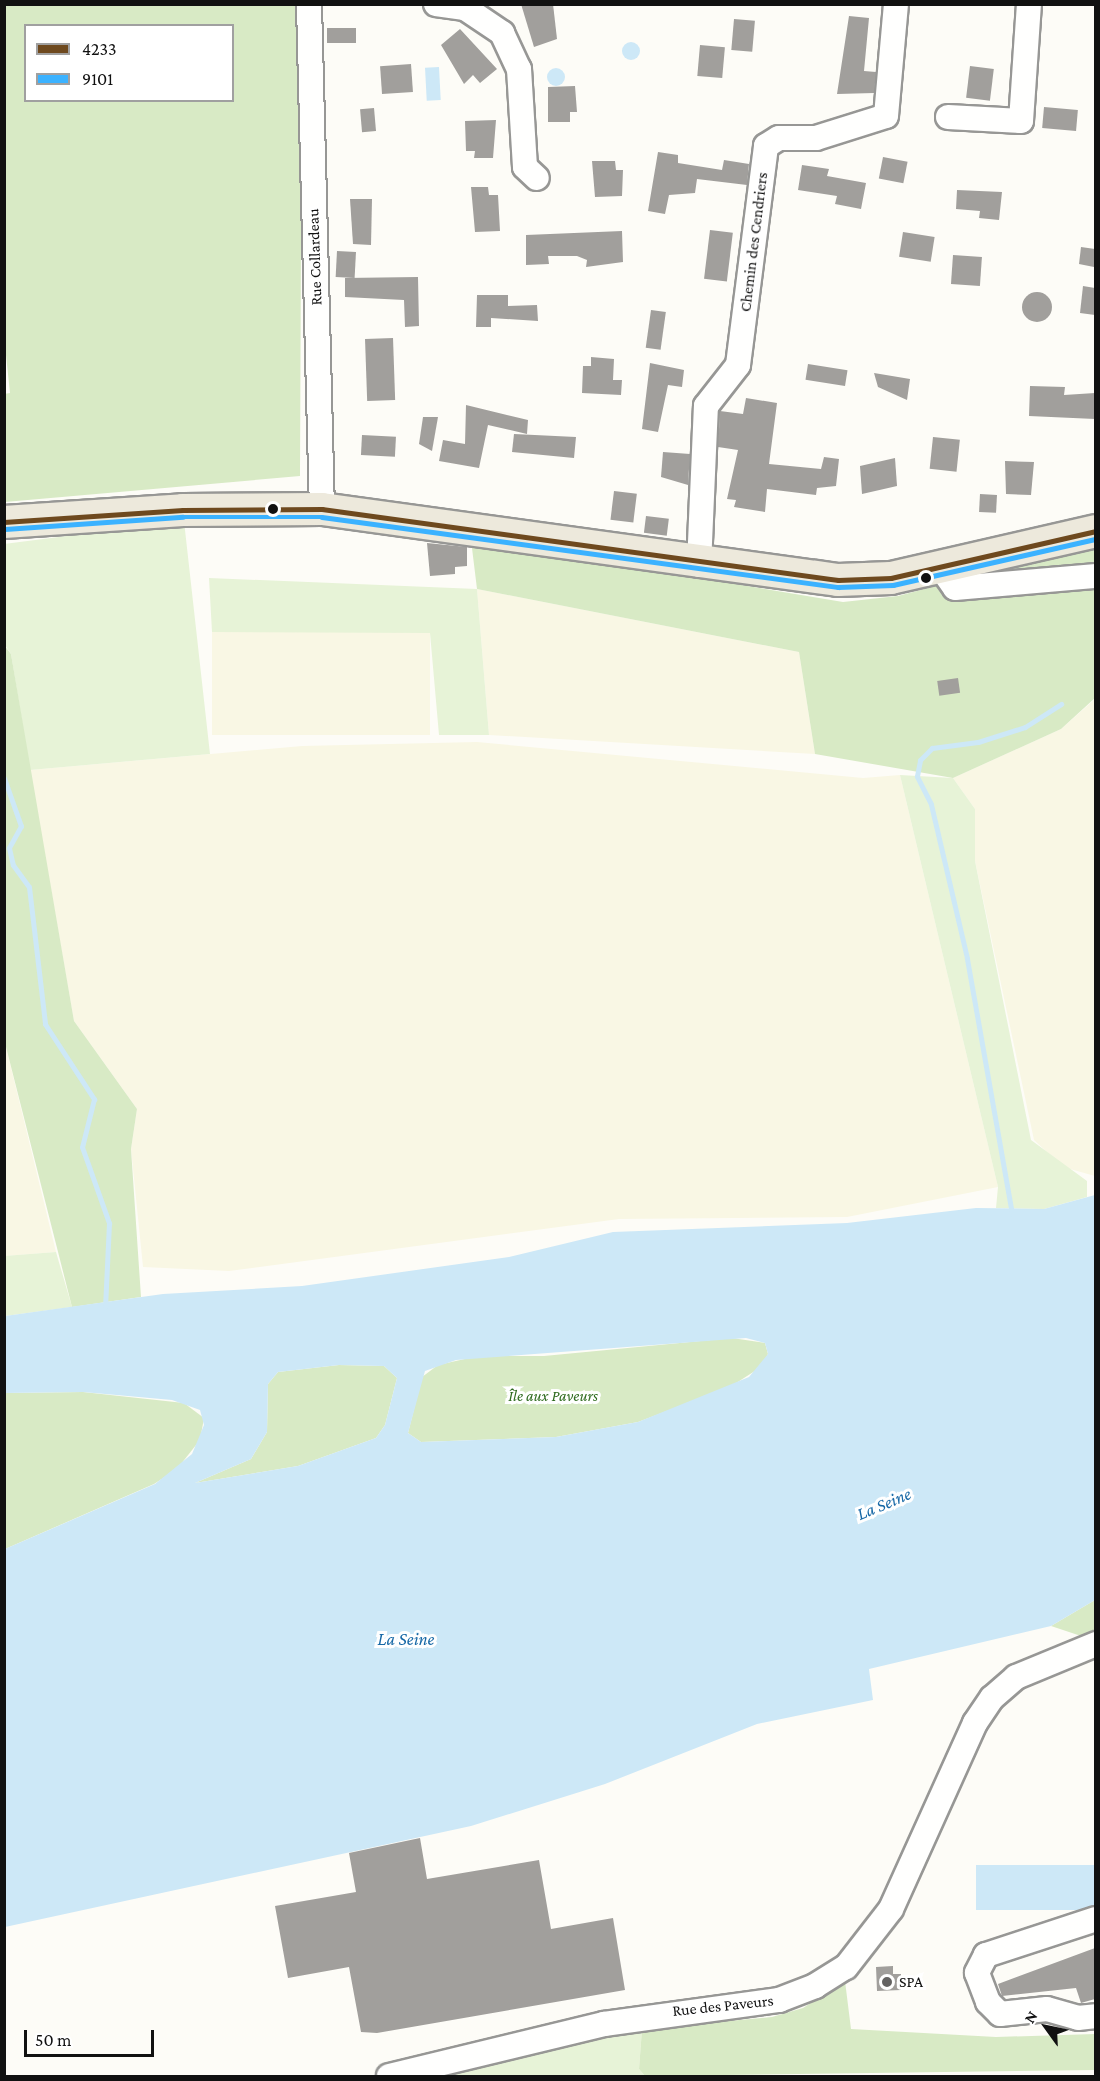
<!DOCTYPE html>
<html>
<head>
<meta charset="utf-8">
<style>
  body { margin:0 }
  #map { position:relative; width:1100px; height:2081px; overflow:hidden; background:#fdfcf7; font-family:"Crimson Pro",serif }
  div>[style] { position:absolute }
  .farmland>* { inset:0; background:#f9f7e4; transform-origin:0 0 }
  .green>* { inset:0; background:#e7f3d7 }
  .forest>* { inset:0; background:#d8eac5 }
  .water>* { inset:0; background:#cde8f7; transform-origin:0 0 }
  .round { border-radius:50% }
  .stream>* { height:5px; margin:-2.5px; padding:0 2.5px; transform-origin:2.5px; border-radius:2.5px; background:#cde8f7 }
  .building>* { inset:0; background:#a19f9c; transform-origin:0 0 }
  .roads { filter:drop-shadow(2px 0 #979795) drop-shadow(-2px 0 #979795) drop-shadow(0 2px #979795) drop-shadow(0 -2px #979795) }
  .minor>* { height:24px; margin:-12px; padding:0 12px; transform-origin:12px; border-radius:12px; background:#fffffe }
  .major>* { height:32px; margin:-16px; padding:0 16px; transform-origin:16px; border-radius:16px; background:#ede9dc }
  .bus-1>* { height:4.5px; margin:-2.25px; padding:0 2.25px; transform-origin:2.25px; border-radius:2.25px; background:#6e491e }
  .bus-2>* { height:4.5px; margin:-2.25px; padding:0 2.25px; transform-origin:2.25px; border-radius:2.25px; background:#3bb2ff }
  .dots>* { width:16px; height:16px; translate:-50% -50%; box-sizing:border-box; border:3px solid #fff; border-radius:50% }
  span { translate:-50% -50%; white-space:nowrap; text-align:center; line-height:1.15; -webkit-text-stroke:6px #fff; paint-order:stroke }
  .street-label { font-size:16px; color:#111 }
  .park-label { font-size:16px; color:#2f6b1f; font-style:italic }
  .poi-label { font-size:16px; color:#111 }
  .left { translate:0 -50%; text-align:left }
  .water-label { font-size:18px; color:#1768a6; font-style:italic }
  .frame { position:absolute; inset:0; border:6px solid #111; pointer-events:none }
  .legend { position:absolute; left:24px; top:24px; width:210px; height:78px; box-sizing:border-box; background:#fff; border:2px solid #a0a0a0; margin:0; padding:8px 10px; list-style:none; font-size:18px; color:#111 }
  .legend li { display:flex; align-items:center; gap:12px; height:30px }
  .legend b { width:30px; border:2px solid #a0a0a0 }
  .north { position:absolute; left:1016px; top:1997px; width:60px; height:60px; -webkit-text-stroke:4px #fff; paint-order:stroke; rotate:303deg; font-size:16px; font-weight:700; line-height:24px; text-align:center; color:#111 }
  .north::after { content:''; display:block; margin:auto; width:21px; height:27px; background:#111; clip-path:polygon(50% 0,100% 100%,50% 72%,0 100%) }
  .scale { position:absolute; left:24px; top:2030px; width:130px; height:27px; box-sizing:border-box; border:3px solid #111; border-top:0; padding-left:8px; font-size:18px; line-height:21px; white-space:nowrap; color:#111; -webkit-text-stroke:4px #fff; paint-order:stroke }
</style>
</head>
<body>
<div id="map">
  <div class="farmland">
    <i style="clip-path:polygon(477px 589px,799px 652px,815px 754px,489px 735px)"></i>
    <i style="left:212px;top:632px;width:218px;height:103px"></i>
    <i style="clip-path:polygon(1095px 699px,1095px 1176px,1063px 1167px,1034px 1140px,975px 861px,975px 809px,953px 778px,1061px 729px)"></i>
    <i style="clip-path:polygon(477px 742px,863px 778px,900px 775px,998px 1187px,847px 1217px,619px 1219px,229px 1271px,143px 1267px,131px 1149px,137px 1109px,74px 1021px,30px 770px,302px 746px)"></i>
    <i style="clip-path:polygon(5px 1043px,56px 1252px,5px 1256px)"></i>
  </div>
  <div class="green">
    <i style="clip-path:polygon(184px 521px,210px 754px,30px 770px,11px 654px,5px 645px,4px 544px)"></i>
    <i style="clip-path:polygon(209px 578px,477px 589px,489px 735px,439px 735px,430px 633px,212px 632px)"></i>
    <i style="clip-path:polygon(900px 775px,953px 778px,975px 809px,975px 861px,1031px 1140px,1087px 1181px,1087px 1197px,1044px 1209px,996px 1208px,998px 1187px)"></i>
    <i style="clip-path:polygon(56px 1252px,72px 1307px,5px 1316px,4px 1256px)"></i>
    <i style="clip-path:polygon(642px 2029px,639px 2069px,645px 2076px,435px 2076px)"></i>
  </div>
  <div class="forest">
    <i style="clip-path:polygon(evenodd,5px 5px,302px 5px,300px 476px,5px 502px,4px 394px,10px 393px,4px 336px,5px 5px,26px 26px,232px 26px,232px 100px,26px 100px,26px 26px)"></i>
    <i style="clip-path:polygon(471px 540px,843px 602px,898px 596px,1095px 544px,1095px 698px,1061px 729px,953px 778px,815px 754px,799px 652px,477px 589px)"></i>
    <i style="clip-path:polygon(4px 645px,11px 654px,74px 1021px,137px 1109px,131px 1149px,141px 1297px,72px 1307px,5px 1043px)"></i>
    <i style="clip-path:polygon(732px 1338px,765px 1343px,768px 1354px,761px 1367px,730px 1387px,638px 1422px,556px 1437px,421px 1442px,408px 1433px,422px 1377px,438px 1365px,478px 1356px,544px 1356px)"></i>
    <i style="clip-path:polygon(339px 1365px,384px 1366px,397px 1378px,385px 1425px,376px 1438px,298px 1466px,195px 1483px,251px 1459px,267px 1432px,268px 1384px,278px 1372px)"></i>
    <i style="clip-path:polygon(83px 1392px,184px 1403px,204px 1418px,200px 1440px,177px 1469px,154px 1484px,5px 1549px,5px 1393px)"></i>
    <i style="clip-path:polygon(1095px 1600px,1095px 1631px,1081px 1636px,1051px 1626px)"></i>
    <i style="clip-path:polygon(845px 1981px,851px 2029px,996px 2037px,1095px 2034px,1095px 2070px,645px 2076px,639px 2069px,642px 2029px,772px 2017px,803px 2008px)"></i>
  </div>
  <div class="water">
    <i class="round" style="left:622px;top:42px;width:18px;height:18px"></i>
    <i style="left:439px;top:67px;width:33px;height:14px;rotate:87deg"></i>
    <i class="round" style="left:547px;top:68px;width:18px;height:18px"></i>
    <i style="clip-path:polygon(evenodd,1095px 1195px,1095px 1600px,1051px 1626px,869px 1669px,873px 1700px,757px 1724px,605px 1784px,471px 1826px,5px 1927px,5px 1549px,155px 1484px,192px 1454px,204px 1425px,200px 1410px,172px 1400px,83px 1392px,5px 1393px,5px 1316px,163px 1294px,302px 1286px,509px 1257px,613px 1232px,847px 1223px,976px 1208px,1044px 1209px,1095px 1195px,746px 1338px,765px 1343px,768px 1354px,749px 1377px,638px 1422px,556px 1437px,421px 1442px,408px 1433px,425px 1371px,456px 1360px,746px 1338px,1095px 1195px,339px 1365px,384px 1366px,397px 1378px,385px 1425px,376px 1438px,298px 1466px,195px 1483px,251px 1459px,267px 1432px,268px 1384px,278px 1372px,339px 1365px)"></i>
    <i style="left:1095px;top:1865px;width:45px;height:119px;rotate:90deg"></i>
  </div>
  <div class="stream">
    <i style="left:4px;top:778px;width:51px;rotate:70.5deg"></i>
    <i style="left:21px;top:826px;width:25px;rotate:119deg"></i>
    <i style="left:9px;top:848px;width:17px;rotate:77deg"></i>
    <i style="left:13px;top:865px;width:27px;rotate:54deg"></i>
    <i style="left:29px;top:887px;width:138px;rotate:83.3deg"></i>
    <i style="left:45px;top:1024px;width:90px;rotate:56.8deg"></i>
    <i style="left:94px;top:1099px;width:49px;rotate:104deg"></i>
    <i style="left:82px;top:1147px;width:81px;rotate:70.4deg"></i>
    <i style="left:109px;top:1223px;width:84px;rotate:92.7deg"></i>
    <i style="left:1012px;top:1214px;width:260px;rotate:-100deg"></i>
    <i style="left:967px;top:958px;width:158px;rotate:-103.2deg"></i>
    <i style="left:931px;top:804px;width:31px;rotate:-117deg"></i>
    <i style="left:917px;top:776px;width:16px;rotate:-79deg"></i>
    <i style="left:920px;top:760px;width:17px;rotate:-45deg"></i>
    <i style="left:932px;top:748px;width:46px;rotate:-7.4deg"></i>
    <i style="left:978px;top:742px;width:49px;rotate:-17.7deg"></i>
    <i style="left:1025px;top:727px;width:43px;rotate:-32.6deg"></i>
  </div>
  <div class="building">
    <i style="clip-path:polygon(521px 4px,553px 4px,557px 39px,534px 47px)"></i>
    <i style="clip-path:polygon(849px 16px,869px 18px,864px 71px,876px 72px,874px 93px,837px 94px)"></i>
    <i style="left:734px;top:19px;width:21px;height:31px;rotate:5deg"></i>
    <i style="left:356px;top:28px;width:15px;height:29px;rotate:90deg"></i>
    <i style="clip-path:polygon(460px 29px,497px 69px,480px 83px,473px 75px,464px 84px,441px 45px)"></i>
    <i style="left:700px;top:45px;width:25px;height:31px;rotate:5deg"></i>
    <i style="left:411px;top:64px;width:28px;height:31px;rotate:86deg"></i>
    <i style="left:970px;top:66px;width:24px;height:32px;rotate:7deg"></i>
    <i style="clip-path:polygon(575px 86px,577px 112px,570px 112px,570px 122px,548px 122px,548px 87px)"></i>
    <i style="left:1044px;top:107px;width:34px;height:21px;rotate:5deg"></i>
    <i style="left:374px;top:108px;width:23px;height:14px;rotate:85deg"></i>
    <i style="clip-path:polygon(496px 120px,493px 158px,474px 158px,475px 151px,466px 151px,465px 121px)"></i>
    <i style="clip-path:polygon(658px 152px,678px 155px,678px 163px,722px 170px,724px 160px,749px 164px,747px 185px,697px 179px,695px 193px,669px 195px,665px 214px,648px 211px)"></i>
    <i style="left:883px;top:157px;width:25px;height:22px;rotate:11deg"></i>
    <i style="clip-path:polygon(592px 161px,615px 161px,616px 170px,623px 170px,622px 196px,595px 197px)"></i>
    <i style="clip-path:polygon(802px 165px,829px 169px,827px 176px,866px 183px,861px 209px,835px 204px,837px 196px,798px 190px)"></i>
    <i style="clip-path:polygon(471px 187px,488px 187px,489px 195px,498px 195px,500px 231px,475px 232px)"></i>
    <i style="clip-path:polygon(957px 190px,1002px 192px,999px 220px,979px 218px,980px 211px,956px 209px)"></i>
    <i style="clip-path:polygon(350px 199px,372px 199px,371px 245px,353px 244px)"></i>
    <i style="left:710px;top:230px;width:23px;height:49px;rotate:7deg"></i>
    <i style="clip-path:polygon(622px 231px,623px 262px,586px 267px,587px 260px,577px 256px,548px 256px,549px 264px,526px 265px,526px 235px)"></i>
    <i style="left:903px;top:232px;width:32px;height:25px;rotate:9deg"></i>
    <i style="clip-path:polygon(1081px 247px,1095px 249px,1094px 267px,1079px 264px)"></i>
    <i style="left:337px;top:251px;width:19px;height:26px;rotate:3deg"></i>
    <i style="left:953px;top:255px;width:29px;height:29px;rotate:4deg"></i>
    <i style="clip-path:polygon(418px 277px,419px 326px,405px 327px,404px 300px,345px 297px,345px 278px)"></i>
    <i style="clip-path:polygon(1083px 286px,1095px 288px,1095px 315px,1080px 313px)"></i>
    <i class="round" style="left:1022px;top:292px;width:30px;height:30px"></i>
    <i style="clip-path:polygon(477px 295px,508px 295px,508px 306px,537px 305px,538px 321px,491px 318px,491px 327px,476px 327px)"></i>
    <i style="left:651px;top:310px;width:15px;height:38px;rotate:8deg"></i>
    <i style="left:393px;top:338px;width:62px;height:28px;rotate:88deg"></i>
    <i style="clip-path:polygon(591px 357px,614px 359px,613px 380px,622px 380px,621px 395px,582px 393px,583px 366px,591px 366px)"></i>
    <i style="clip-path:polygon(650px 363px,684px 370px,682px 387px,668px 385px,658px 432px,642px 429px)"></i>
    <i style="left:808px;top:364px;width:40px;height:16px;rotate:9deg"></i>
    <i style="clip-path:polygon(874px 373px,910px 379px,907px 400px,878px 387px)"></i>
    <i style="clip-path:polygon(1030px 386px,1065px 387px,1064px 395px,1095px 393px,1095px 419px,1029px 416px)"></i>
    <i style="clip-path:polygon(746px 398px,777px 403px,769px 464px,821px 469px,824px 457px,839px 459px,836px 486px,817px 488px,816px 495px,767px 489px,765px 512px,734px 507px,736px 500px,727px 499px,738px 450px,718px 447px,720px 411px,743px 414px)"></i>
    <i style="clip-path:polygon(466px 405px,528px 420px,527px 434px,488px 425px,479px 468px,439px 461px,443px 440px,465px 444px)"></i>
    <i style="clip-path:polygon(423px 417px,438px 417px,432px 451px,419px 444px)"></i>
    <i style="clip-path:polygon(514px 434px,576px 437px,574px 458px,512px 452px)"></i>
    <i style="left:362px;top:435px;width:34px;height:20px;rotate:3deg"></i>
    <i style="left:933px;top:437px;width:27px;height:32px;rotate:6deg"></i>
    <i style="clip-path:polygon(663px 452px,690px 454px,688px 485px,661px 477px)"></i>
    <i style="clip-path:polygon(895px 458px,897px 486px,862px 494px,860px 466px)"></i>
    <i style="clip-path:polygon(1005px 461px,1034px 462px,1031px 495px,1006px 494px)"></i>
    <i style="left:614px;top:491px;width:23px;height:29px;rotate:7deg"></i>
    <i style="left:980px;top:494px;width:17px;height:18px;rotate:3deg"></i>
    <i style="left:646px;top:516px;width:23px;height:17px;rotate:7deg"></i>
    <i style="clip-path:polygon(427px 543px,467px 547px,467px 566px,455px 567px,455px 574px,430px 576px)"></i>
    <i style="left:958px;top:678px;width:15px;height:21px;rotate:82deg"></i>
    <i style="clip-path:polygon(420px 1838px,427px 1879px,539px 1860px,551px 1929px,613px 1918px,625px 1990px,377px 2033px,361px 2032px,349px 1967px,288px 1978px,275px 1906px,356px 1892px,349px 1853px)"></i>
    <i style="clip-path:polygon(1095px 1948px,1095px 1999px,1081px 2003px,1076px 1988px,1002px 1996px,998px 1984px)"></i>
    <i style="clip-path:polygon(893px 1966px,893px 1974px,901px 1974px,901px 1990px,877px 1991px,876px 1967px)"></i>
  </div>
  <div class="roads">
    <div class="minor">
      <i style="left:309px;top:4px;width:505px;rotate:88.53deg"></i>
      <i style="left:436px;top:4px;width:29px;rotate:8deg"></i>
      <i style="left:465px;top:8px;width:45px;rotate:34deg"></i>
      <i style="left:502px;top:33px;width:40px;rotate:65deg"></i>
      <i style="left:519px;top:69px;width:98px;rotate:86.5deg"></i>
      <i style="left:525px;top:167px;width:16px;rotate:43deg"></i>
      <i style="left:948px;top:117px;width:73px;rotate:3.1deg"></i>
      <i style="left:1021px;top:121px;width:117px;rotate:-86.1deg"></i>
      <i style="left:699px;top:565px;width:159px;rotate:-87.5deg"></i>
      <i style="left:706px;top:406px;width:52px;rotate:-52deg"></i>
      <i style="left:738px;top:365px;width:221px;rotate:-82.7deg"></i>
      <i style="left:766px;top:146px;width:15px;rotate:-32deg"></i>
      <i style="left:779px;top:138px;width:37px"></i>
      <i style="left:816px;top:138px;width:73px;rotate:-17.4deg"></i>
      <i style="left:886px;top:116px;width:112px;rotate:-84.9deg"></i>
      <i style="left:941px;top:568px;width:24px;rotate:55deg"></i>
      <i style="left:955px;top:588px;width:142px;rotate:-4.9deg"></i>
      <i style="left:1096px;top:1919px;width:116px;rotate:161.9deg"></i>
      <i style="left:986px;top:1955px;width:20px;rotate:117deg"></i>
      <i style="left:977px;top:1973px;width:31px;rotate:69deg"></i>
      <i style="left:988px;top:2002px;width:17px;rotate:45deg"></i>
      <i style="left:1000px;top:2014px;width:47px;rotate:-6.1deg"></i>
      <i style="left:1047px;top:2009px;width:32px;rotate:16deg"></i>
      <i style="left:1078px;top:2018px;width:18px;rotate:-6deg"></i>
      <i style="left:389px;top:2076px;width:221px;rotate:-13.6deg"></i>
      <i style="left:604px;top:2024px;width:177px;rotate:-7.8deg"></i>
      <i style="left:779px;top:2000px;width:39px;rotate:-21deg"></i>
      <i style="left:815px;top:1986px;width:36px;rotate:-32deg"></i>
      <i style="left:846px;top:1967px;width:73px;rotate:-52.2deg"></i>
      <i style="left:891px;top:1909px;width:204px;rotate:-65.7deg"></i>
      <i style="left:975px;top:1723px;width:30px;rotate:-56deg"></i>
      <i style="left:992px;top:1698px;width:32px;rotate:-41deg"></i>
      <i style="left:1016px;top:1677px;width:87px;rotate:-22.4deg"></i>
    </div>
    <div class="major">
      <i style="left:4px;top:522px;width:179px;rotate:-3.8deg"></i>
      <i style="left:183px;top:510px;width:139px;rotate:-0.4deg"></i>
      <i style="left:322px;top:509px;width:521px;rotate:7.83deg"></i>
      <i style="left:838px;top:580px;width:53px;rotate:-2.2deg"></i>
      <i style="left:891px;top:578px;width:210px;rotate:-12.9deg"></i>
    </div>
  </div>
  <div class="bus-1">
    <i style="left:4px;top:522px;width:179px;rotate:-3.8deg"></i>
    <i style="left:183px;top:510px;width:139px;rotate:-0.4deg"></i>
    <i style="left:322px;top:509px;width:521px;rotate:7.83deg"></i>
    <i style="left:838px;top:580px;width:53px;rotate:-2.2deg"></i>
    <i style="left:891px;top:578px;width:210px;rotate:-12.9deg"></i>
  </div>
  <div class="bus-2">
    <i style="left:5px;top:529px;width:178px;rotate:-3.9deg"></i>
    <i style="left:183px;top:517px;width:139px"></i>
    <i style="left:322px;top:517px;width:521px;rotate:7.73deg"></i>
    <i style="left:838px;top:587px;width:55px;rotate:-2.1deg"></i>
    <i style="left:893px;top:585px;width:208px;rotate:-12.8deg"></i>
  </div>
  <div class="dots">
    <i style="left:273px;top:509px;background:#111"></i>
    <i style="left:926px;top:578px;background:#111"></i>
    <i style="left:887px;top:1982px;background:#646362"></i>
  </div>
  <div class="street-label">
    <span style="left:754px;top:242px;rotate:-83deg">Chemin des Cendriers</span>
    <span style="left:315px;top:257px;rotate:-92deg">Rue Collardeau</span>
    <span style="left:723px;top:2006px;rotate:-6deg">Rue des Paveurs</span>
  </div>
  <div class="park-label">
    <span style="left:553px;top:1396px">Île aux Paveurs</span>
  </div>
  <div class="poi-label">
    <span class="left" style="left:899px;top:1982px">SPA</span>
  </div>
  <div class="water-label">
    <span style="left:884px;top:1504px;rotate:-23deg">La Seine</span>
    <span style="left:406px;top:1639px">La Seine</span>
  </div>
  <div class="frame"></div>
  <ul class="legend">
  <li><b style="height:8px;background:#6e491e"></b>4233</li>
  <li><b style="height:8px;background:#3bb2ff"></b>9101</li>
  </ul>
  <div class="north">N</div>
  <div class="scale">50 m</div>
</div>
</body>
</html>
